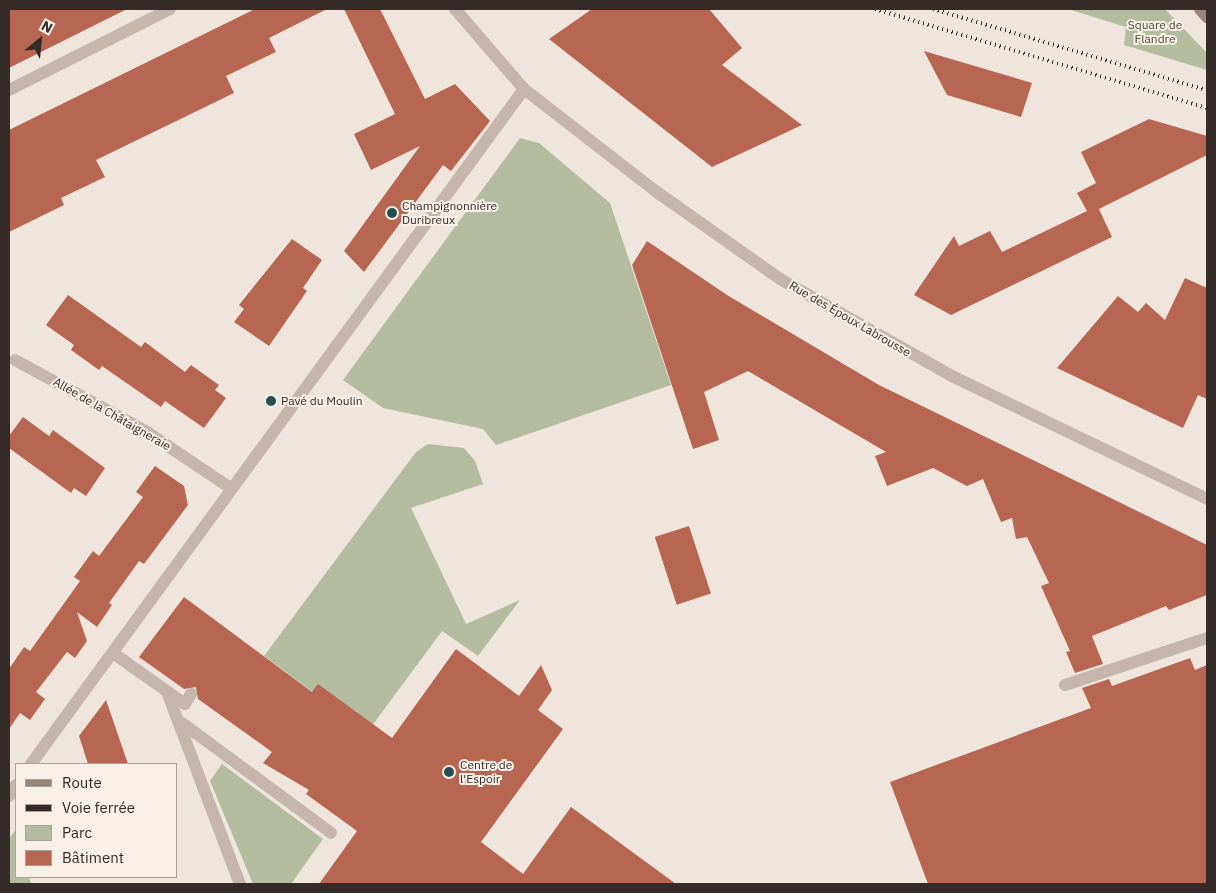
<!DOCTYPE html>
<html>
<head>
<meta charset="utf-8">
<style>
  body { margin:0 }
  #map { position:relative; width:1216px; height:893px; overflow:hidden; background:#efe5dc; font-family:"IBM Plex Sans",sans-serif }
  div>[style] { position:absolute }
  .green>* { inset:0; background:#b3bc9e }
  .building>* { inset:0; background:#b76652; transform-origin:0 0 }
  .service>* { height:12px; margin:-6px; padding:0 6px; transform-origin:6px; border-radius:6px; background:#c5b5aa }
  .minor>* { height:12px; margin:-6px; padding:0 6px; transform-origin:6px; border-radius:6px; background:#c5b5aa }
  .secondary>* { height:12px; margin:-6px; padding:0 6px; transform-origin:6px; border-radius:6px; background:#99857b }
  .rail>* { height:4px; margin-top:-2px; transform-origin:0; background:repeating-linear-gradient(90deg,#342b28 0 1px,transparent 0 5px) }
  .dots>* { width:14px; height:14px; translate:-50% -50%; box-sizing:border-box; border:2px solid #f7efe8; border-radius:50% }
  span { translate:-50% -50%; white-space:nowrap; text-align:center; line-height:1.15; -webkit-text-stroke:4px #f7efe8; paint-order:stroke }
  .park-label { font-size:12px; color:#454f2f }
  .poi-label { font-size:12px; color:#342b28 }
  .left { translate:0 -50%; text-align:left }
  .street-label { font-size:12px; color:#342b28 }
  .frame { position:absolute; inset:0; border:10px solid #342b28; pointer-events:none }
  .legend { position:absolute; left:15px; top:763px; width:162px; height:115px; box-sizing:border-box; background:#f7efe8; border:1px solid #a9a19b; margin:0; padding:6px 9px; list-style:none; font-size:15px; color:#342b28 }
  .legend li { display:flex; align-items:center; gap:10px; height:25px }
  .legend b { width:25px; border:1px solid #a9a19b }
  .north { position:absolute; left:15px; top:15px; width:50px; height:50px; -webkit-text-stroke:4px #f7efe8; paint-order:stroke; rotate:28deg; font-size:14px; font-weight:700; line-height:20px; text-align:center; color:#342b28 }
  .north::after { content:''; display:block; margin:auto; width:18px; height:22px; background:#342b28; clip-path:polygon(50% 0,100% 100%,50% 72%,0 100%) }
</style>
</head>
<body>
<div id="map">
  <div class="green">
    <i style="clip-path:polygon(1068px 9px,1165px 9px,1207px 53px,1207px 70px,1124px 45px,1126px 27px)"></i>
    <i style="clip-path:polygon(520px 138px,539px 143px,610px 203px,671px 385px,496px 445px,483px 429px,383px 408px,343px 380px)"></i>
    <i style="clip-path:polygon(428px 444px,464px 448px,475px 461px,483px 484px,411px 508px,466px 624px,520px 600px,478px 656px,442px 631px,343px 765px,313px 692px,264px 656px,416px 452px)"></i>
    <i style="clip-path:polygon(222px 764px,323px 839px,291px 884px,253px 884px,210px 781px)"></i>
    <i style="clip-path:polygon(16px 829px,16px 877px,29px 877px,31px 884px,9px 884px,9px 839px)"></i>
  </div>
  <div class="building">
    <i style="clip-path:polygon(9px 9px,127px 9px,9px 68px)"></i>
    <i style="clip-path:polygon(255px 9px,327px 9px,269px 38px,276px 52px,226px 76px,234px 93px,96px 160px,105px 177px,61px 198px,64px 205px,9px 232px,9px 130px)"></i>
    <i style="clip-path:polygon(344px 9px,380px 9px,425px 99px,455px 84px,490px 121px,451px 171px,443px 165px,364px 272px,344px 251px,420px 146px,371px 170px,354px 134px,395px 114px)"></i>
    <i style="clip-path:polygon(592px 9px,709px 9px,742px 48px,722px 65px,802px 125px,712px 167px,549px 39px)"></i>
    <i style="clip-path:polygon(924px 51px,1032px 83px,1021px 117px,947px 95px)"></i>
    <i style="clip-path:polygon(1149px 119px,1207px 136px,1207px 155px,1099px 209px,1112px 237px,951px 315px,914px 295px,954px 236px,959px 246px,990px 231px,1002px 252px,1087px 211px,1077px 193px,1096px 183px,1081px 152px)"></i>
    <i style="clip-path:polygon(292px 239px,322px 260px,303px 288px,307px 291px,269px 346px,234px 322px,244px 309px,239px 305px)"></i>
    <i style="clip-path:polygon(647px 241px,727px 295px,879px 385px,1207px 545px,1207px 595px,1169px 610px,1166px 606px,1092px 636px,1103px 664px,1075px 673px,1066px 652px,1070px 651px,1041px 586px,1049px 583px,1027px 537px,1016px 539px,1012px 518px,1001px 522px,983px 479px,967px 486px,933px 468px,887px 486px,875px 456px,886px 452px,748px 371px,704px 392px,719px 440px,693px 449px,632px 265px)"></i>
    <i style="clip-path:polygon(1185px 278px,1207px 288px,1207px 399px,1198px 395px,1183px 428px,1057px 368px,1118px 296px,1138px 312px,1146px 303px,1165px 320px)"></i>
    <i style="clip-path:polygon(68px 295px,141px 347px,145px 342px,185px 372px,191px 365px,219px 385px,215px 390px,226px 398px,204px 428px,165px 401px,161px 407px,102px 366px,99px 370px,71px 350px,74px 345px,46px 325px)"></i>
    <i style="clip-path:polygon(23px 417px,49px 436px,53px 430px,105px 468px,86px 496px,74px 488px,71px 493px,9px 448px,9px 436px)"></i>
    <i style="clip-path:polygon(155px 466px,184px 486px,188px 505px,144px 564px,139px 561px,109px 603px,112px 605px,97px 627px,77px 612px,87px 641px,75px 658px,67px 652px,36px 692px,45px 699px,30px 720px,20px 713px,9px 729px,9px 669px,24px 647px,30px 651px,80px 581px,74px 577px,93px 551px,99px 556px,143px 497px,136px 492px)"></i>
    <i style="left:689px;top:526px;width:71px;height:36px;rotate:72deg"></i>
    <i style="clip-path:polygon(184px 597px,312px 692px,318px 684px,392px 738px,456px 649px,519px 696px,541px 665px,552px 690px,538px 710px,563px 729px,481px 842px,523px 874px,571px 807px,676px 884px,319px 884px,357px 831px,306px 794px,309px 790px,263px 763px,272px 752px,198px 699px,196px 687px,184px 689px,139px 657px)"></i>
    <i style="clip-path:polygon(1190px 658px,1195px 670px,1207px 665px,1207px 884px,928px 884px,890px 782px,1091px 708px,1082px 688px,1109px 679px,1112px 686px)"></i>
    <i style="clip-path:polygon(106px 700px,128px 764px,88px 764px,79px 736px)"></i>
  </div>
  <div class="service">
    <i style="left:113px;top:653px;width:88px;rotate:35.3deg"></i>
    <i style="left:185px;top:704px;width:12px;rotate:-59deg"></i>
    <i style="left:1065px;top:685px;width:150px;rotate:-18.3deg"></i>
    <i style="left:167px;top:692px;width:205px;rotate:69.2deg"></i>
    <i style="left:178px;top:720px;width:190px;rotate:36.4deg"></i>
  </div>
  <div class="minor">
    <i style="left:455px;top:9px;width:106px;rotate:49.2deg"></i>
    <i style="left:524px;top:89px;width:165px;rotate:37.8deg"></i>
    <i style="left:654px;top:190px;width:154px;rotate:35.2deg"></i>
    <i style="left:780px;top:279px;width:200px;rotate:29.4deg"></i>
    <i style="left:954px;top:377px;width:281px;rotate:25.7deg"></i>
    <i style="left:9px;top:90px;width:180px;rotate:-26.7deg"></i>
    <i style="left:15px;top:360px;width:150px;rotate:28.6deg"></i>
    <i style="left:147px;top:432px;width:102px;rotate:33.8deg"></i>
    <i style="left:31px;top:764px;width:836px;rotate:-53.86deg"></i>
    <i style="left:9px;top:796px;width:13px;rotate:-58deg"></i>
  </div>
  <div class="secondary">
    <i style="left:1200px;top:9px;width:11px;rotate:49deg"></i>
  </div>
  <div class="rail">
    <i style="left:875px;top:9px;width:346px;rotate:16.6deg"></i>
    <i style="left:933px;top:9px;width:286px;rotate:16.5deg"></i>
  </div>
  <div class="dots">
    <i style="left:392px;top:213px;background:#234f50"></i>
    <i style="left:271px;top:401px;background:#234f50"></i>
    <i style="left:449px;top:772px;background:#234f50"></i>
  </div>
  <div class="park-label">
    <span style="left:1155px;top:32px">Square de<br>Flandre</span>
  </div>
  <div class="poi-label">
    <span class="left" style="left:402px;top:213px">Champignonnière<br>Duribreux</span>
    <span class="left" style="left:281px;top:401px">Pavé du Moulin</span>
    <span class="left" style="left:460px;top:772px">Centre de<br>l'Espoir</span>
  </div>
  <div class="street-label">
    <span style="left:850px;top:319px;rotate:30deg">Rue des Époux Labrousse</span>
    <span style="left:112px;top:414px;rotate:30deg">Allée de la Châtaigneraie</span>
  </div>
  <div class="frame"></div>
  <ul class="legend">
  <li><b style="height:6px;background:#99857b"></b>Route</li>
  <li><b style="height:6px;background:#342b28"></b>Voie ferrée</li>
  <li><b style="height:14px;background:#b3bc9e"></b>Parc</li>
  <li><b style="height:14px;background:#b76652"></b>Bâtiment</li>
  </ul>
  <div class="north">N</div>
</div>
</body>
</html>
